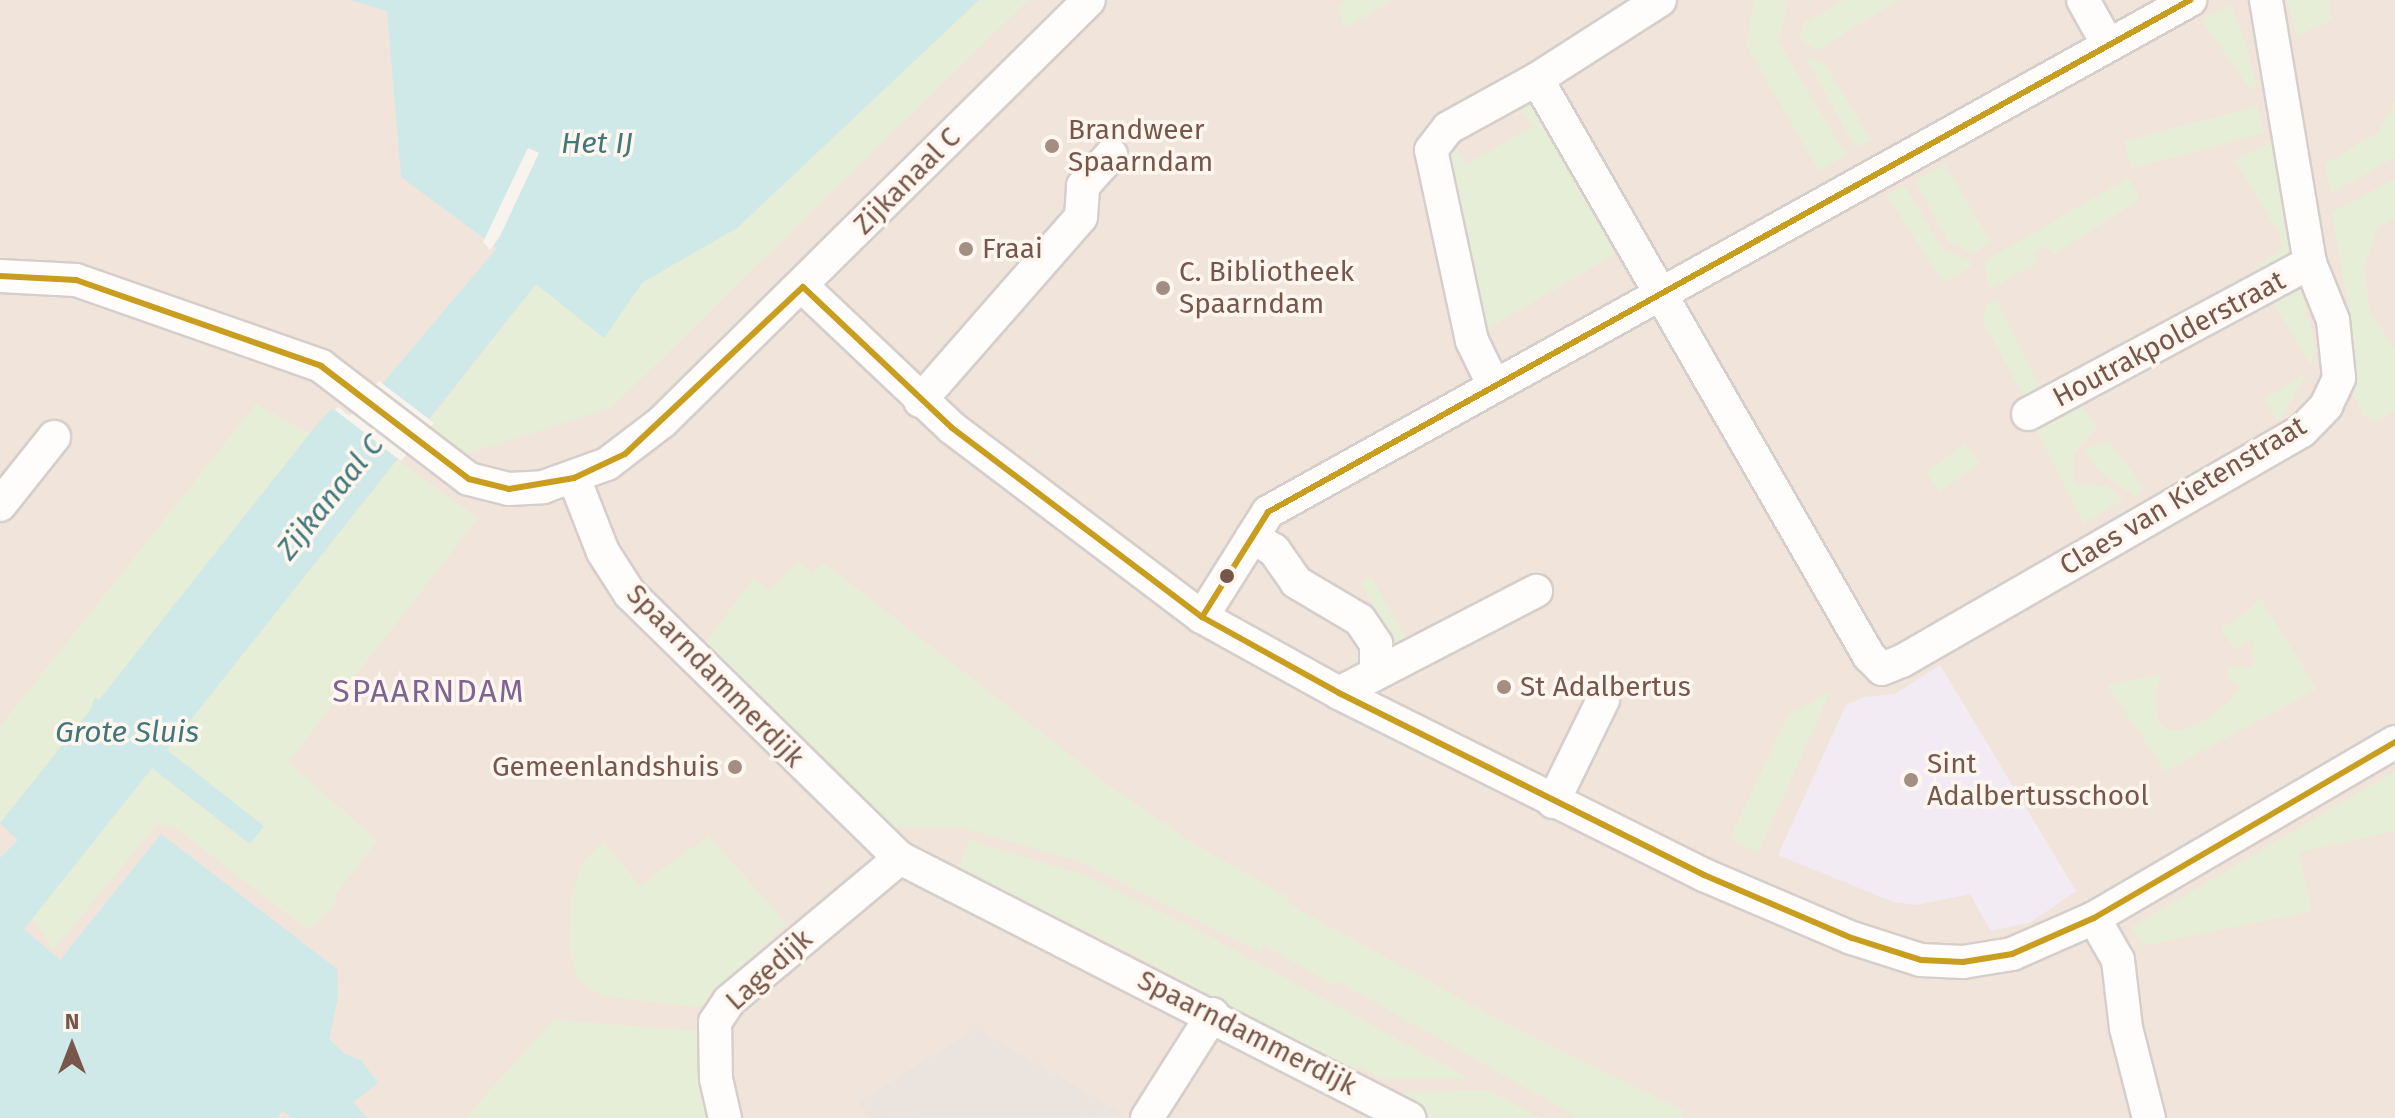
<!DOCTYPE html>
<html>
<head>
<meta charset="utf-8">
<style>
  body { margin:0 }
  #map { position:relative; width:2395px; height:1118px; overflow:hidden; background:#f8f3ed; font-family:"Fira Sans",sans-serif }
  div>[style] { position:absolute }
  .residential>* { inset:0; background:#f1e5db }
  .industrial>* { inset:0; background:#ebe3de }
  .education>* { inset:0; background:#f3ebf4 }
  .green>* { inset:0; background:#e7eed8; transform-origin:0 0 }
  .water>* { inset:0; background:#cfe8e8 }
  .pier>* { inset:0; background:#f8f3ed }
  .roads { filter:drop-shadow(2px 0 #d6ceca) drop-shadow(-2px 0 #d6ceca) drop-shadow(0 2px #d6ceca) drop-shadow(0 -2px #d6ceca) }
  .minor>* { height:32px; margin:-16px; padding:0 16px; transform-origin:16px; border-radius:16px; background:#fefdfc }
  .bus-1>* { height:6px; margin:-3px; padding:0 3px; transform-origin:3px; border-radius:3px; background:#c99d1e }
  .dots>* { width:22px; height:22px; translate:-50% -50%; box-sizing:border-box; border:4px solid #fff7ef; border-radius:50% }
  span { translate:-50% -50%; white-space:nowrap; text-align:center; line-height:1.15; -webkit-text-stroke:7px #fff7ef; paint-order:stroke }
  .poi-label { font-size:28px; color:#77574c }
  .left { translate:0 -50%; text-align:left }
  .right { translate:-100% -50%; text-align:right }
  .street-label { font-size:28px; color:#77574c }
  .water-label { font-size:30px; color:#40787c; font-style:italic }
  .quarter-label { font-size:32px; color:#7e6492; letter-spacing:2px }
  .north { position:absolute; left:32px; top:1006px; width:80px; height:80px; -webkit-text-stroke:6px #fff7ef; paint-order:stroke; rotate:0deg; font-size:22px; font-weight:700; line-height:32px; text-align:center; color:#77574c }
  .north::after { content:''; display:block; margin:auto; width:28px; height:36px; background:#77574c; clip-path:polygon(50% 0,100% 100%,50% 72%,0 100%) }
</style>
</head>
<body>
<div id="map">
  <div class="residential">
    <i style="clip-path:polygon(0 0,2395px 0,2395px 1118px,198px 1118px,0 966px)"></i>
  </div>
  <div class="industrial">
    <i style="clip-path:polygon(976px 1029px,1127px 1116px,871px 1118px,858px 1102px)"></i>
  </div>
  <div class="education">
    <i style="clip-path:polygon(1940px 665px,2076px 891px,2031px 922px,1991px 931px,1970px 894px,1916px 905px,1894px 902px,1778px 855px,1846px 705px,1864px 697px,1895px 694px)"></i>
  </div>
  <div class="green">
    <i style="clip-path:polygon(979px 0,1028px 0,612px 407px,467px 454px,448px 452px,424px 428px,536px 284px,604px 337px,643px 282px,737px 228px)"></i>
    <i style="clip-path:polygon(1345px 0,1393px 0,1346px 27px,1338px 9px)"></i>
    <i style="clip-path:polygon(1754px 0,1788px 0,1778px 41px,1846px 155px,1819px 171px,1746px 44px)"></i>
    <i style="clip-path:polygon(1845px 0,1898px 0,1818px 50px,1799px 39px,1805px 22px)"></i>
    <i style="clip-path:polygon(2287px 0,2329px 0,2331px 20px,2297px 36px)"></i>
    <i style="clip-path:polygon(2231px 5px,2245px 42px,2257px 88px,2250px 89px,2201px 19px)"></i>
    <i style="clip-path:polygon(1805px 56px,1825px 64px,1871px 140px,1856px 148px)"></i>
    <i style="clip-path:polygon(2395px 102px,2395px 157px,2331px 193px,2325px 164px,2379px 132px)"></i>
    <i style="clip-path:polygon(1536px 105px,1620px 251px,1485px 330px,1447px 151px,1453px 145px,1466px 164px,1533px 127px,1520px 106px)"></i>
    <i style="left:2257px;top:106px;width:28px;height:137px;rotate:75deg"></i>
    <i style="clip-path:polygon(2271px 143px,2291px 249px,2285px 259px,2263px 272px,2254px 267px,2282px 250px,2280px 234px,2235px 160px)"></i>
    <i style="clip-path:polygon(1945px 164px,1990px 241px,1974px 254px,1948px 241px,1915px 180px)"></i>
    <i style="clip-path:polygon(2128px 178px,2140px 199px,2054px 254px,2046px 246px,2035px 251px,2037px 263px,1990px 289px,1984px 262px)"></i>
    <i style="clip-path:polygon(2395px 179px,2395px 218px,2377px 228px,2364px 267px,2370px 312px,2395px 348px,2395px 410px,2377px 421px,2363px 415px,2351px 388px,2350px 317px,2332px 212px)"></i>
    <i style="clip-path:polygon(1904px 185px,1943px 249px,1969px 260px,1971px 267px,1943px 282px,1887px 195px)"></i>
    <i style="clip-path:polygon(2299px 282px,2316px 348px,2311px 365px,2271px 299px)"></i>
    <i style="clip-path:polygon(1996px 300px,2045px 397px,2029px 405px,1983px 321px,1986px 305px)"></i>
    <i style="clip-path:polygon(2307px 373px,2278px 423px,2264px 399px)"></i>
    <i style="clip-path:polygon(2078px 403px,2098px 426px,2074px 454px,2074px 484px,2108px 486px,2123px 500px,2084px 524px,2035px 427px)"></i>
    <i style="clip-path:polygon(256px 404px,311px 435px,0 823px,0 727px)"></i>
    <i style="clip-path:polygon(2109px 441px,2143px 487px,2136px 497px,2100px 472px,2084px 450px)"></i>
    <i style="left:1965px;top:444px;width:24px;height:48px;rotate:54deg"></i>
    <i style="clip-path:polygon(397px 460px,478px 518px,288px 762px,377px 841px,334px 896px,337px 903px,308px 930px,172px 825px,156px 825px,53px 950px,33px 917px,152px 768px,249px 844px,263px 827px,167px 750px)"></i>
    <i style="clip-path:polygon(798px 560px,812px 574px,824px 563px,1111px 787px,1192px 843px,1289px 898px,1287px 903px,1499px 1020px,1684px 1111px,1682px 1118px,1579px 1118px,1338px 981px,1332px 984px,1264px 945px,1260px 951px,1076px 860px,960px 827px,887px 827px,705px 643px,753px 579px,770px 590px)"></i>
    <i style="clip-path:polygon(1371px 577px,1407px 640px,1394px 644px,1361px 582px)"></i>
    <i style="clip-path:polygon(2259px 597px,2317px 689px,2165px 771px,2107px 685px,2162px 674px,2155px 693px,2158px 722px,2167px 730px,2182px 730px,2204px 721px,2231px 700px,2240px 685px,2228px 681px,2227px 667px,2252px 667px,2253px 639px,2235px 649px,2221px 629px,2252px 608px)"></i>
    <i style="clip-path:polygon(1830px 692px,1758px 852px,1730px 838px,1789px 714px)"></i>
    <i style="clip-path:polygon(2395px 771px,2395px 831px,2299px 852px,2311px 911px,2142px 946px,2132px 927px)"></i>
    <i style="clip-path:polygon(708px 836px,786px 923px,703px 1008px,604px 996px,578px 981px,569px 948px,571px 898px,582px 863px,603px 842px,640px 886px)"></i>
    <i style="clip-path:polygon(969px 840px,1087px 876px,1194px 928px,1470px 1079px,1381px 1079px,1358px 1066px,1353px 1071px,1137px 956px,964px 873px,959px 866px)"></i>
    <i style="clip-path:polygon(554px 1020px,698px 1031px,707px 1118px,465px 1118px)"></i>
    <i style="clip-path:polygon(1488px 1090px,1540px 1118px,1431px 1118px,1383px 1093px)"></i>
  </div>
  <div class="water">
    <i style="clip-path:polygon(350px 0,979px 0,737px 228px,643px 282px,604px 338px,536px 284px,167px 750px,264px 826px,250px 844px,152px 768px,24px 929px,60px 960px,161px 834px,337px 969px,338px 997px,329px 1039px,345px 1054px,361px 1060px,378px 1083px,353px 1102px,367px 1118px,292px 1118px,283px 1111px,276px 1118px,0 1118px,0 858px,18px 840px,0 823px,89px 712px,95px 697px,99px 700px,314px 428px,332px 408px,351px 421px,497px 248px,401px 177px,387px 11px)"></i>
  </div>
  <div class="pier">
    <i style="clip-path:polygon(528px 148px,539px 153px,500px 236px,490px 250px,483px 242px)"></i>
    <i style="clip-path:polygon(379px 381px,434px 423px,401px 461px,335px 410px,338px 407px,350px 416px)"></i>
  </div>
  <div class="roads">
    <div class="minor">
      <i style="left:2083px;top:0;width:51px;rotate:60.9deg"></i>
      <i style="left:1537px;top:79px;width:146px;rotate:-32.7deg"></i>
      <i style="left:0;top:276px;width:76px;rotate:3deg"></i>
      <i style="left:76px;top:280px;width:260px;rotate:19.3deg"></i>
      <i style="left:321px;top:366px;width:186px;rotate:37.4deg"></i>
      <i style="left:469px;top:479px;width:41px;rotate:14deg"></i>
      <i style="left:509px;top:489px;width:34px;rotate:-3deg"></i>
      <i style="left:543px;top:487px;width:68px;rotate:-19.8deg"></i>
      <i style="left:607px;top:464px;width:69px;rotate:-37.4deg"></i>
      <i style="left:662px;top:422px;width:600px;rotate:-44.66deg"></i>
      <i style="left:803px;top:287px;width:205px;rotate:43.4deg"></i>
      <i style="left:952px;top:428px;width:313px;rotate:37.1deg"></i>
      <i style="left:1202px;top:617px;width:157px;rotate:29deg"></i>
      <i style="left:1339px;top:693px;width:408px;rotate:26.5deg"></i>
      <i style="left:1704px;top:875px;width:161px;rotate:23.1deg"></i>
      <i style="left:1852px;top:938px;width:72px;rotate:17.7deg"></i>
      <i style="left:1921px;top:960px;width:42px;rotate:2.7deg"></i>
      <i style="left:1963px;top:962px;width:50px;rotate:-9.3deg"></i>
      <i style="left:2012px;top:954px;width:90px;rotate:-23.7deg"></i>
      <i style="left:2094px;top:918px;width:349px;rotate:-30.3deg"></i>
      <i style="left:1493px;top:384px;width:48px;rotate:-116deg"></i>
      <i style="left:1472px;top:341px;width:195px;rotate:-102.1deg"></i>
      <i style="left:1431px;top:150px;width:28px;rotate:-52deg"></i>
      <i style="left:1448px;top:128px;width:102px;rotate:-28.8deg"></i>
      <i style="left:1537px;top:79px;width:666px;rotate:60.08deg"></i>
      <i style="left:1869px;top:656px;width:18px;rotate:45deg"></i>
      <i style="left:1882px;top:669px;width:22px;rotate:-22deg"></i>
      <i style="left:1902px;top:661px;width:461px;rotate:-29.9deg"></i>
      <i style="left:2302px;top:431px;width:35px;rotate:-46deg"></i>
      <i style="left:2326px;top:406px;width:31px;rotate:-65deg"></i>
      <i style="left:2339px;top:378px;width:58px;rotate:-95.9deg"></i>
      <i style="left:2333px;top:320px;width:61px;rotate:-112deg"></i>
      <i style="left:2310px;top:263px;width:267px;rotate:-99.5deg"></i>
      <i style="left:920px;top:401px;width:244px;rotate:-48.8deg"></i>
      <i style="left:1081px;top:217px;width:31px;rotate:-86deg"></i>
      <i style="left:1083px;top:186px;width:42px;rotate:-47.9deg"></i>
      <i style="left:2028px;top:414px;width:320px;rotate:-28.2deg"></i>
      <i style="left:574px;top:478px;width:79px;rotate:68.6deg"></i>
      <i style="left:603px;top:552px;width:50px;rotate:57.3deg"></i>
      <i style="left:630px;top:594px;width:378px;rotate:44.4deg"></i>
      <i style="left:900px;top:858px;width:572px;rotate:27.06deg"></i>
      <i style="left:0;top:505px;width:87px;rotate:-51.5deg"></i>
      <i style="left:1252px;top:537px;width:26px;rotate:31deg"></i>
      <i style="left:1274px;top:550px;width:39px;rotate:55deg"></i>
      <i style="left:1296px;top:582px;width:74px;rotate:30.7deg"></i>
      <i style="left:1360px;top:620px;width:29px;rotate:56deg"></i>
      <i style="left:1376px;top:644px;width:29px;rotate:90deg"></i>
      <i style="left:1202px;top:617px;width:124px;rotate:-57.8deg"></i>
      <i style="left:1268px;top:512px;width:1055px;rotate:-29.04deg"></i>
      <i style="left:1339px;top:693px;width:222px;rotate:-27.4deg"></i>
      <i style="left:1553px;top:802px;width:114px;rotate:-63.9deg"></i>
      <i style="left:2094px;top:918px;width:48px;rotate:60.3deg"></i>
      <i style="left:2118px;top:960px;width:68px;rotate:83.3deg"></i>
      <i style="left:2126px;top:1028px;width:93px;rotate:75.7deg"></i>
      <i style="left:725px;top:1118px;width:40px;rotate:-103deg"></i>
      <i style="left:716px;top:1079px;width:57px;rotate:-91deg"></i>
      <i style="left:715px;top:1022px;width:25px;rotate:-56deg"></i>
      <i style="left:729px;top:1001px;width:223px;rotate:-39.9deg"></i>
      <i style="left:1147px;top:1118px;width:123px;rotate:-57.6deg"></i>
    </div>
  </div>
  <div class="bus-1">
    <i style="left:0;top:276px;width:76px;rotate:3deg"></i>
    <i style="left:76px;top:280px;width:260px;rotate:19.3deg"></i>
    <i style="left:321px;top:366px;width:186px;rotate:37.4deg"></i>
    <i style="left:469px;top:479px;width:41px;rotate:14deg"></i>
    <i style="left:509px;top:489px;width:66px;rotate:-9.6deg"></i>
    <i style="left:574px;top:478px;width:56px;rotate:-25.2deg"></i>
    <i style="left:625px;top:454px;width:244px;rotate:-43.2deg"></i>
    <i style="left:803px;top:287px;width:205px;rotate:43.4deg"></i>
    <i style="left:952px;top:428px;width:313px;rotate:37.1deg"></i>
    <i style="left:1202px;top:617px;width:157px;rotate:29deg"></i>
    <i style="left:1339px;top:693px;width:408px;rotate:26.5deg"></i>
    <i style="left:1704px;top:875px;width:161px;rotate:23.1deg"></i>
    <i style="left:1852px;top:938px;width:72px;rotate:17.7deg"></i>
    <i style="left:1921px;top:960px;width:42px;rotate:2.7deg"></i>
    <i style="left:1963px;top:962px;width:50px;rotate:-9.3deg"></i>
    <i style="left:2012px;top:954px;width:90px;rotate:-23.7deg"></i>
    <i style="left:2094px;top:918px;width:349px;rotate:-30.3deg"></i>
    <i style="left:1202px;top:617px;width:124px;rotate:-57.8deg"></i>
    <i style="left:1268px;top:512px;width:1055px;rotate:-29.04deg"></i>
  </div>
  <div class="dots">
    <i style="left:1052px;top:146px;background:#a48e84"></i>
    <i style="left:966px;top:249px;background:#a48e84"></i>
    <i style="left:1163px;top:288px;background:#a48e84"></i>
    <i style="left:1227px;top:576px;background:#77574c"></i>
    <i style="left:1504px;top:687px;background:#a48e84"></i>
    <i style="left:735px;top:767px;background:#a48e84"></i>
    <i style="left:1911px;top:780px;background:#a48e84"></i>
  </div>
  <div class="poi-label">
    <span class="left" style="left:1068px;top:146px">Brandweer<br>Spaarndam</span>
    <span class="left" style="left:982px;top:249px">Fraai</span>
    <span class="left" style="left:1179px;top:288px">C. Bibliotheek<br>Spaarndam</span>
    <span class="left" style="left:1520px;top:687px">St Adalbertus</span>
    <span class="left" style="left:1927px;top:780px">Sint<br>Adalbertusschool</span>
    <span class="right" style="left:719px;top:767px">Gemeenlandshuis</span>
  </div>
  <div class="street-label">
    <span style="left:907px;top:181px;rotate:-45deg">Zijkanaal C</span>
    <span style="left:2169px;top:339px;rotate:-28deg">Houtrakpolderstraat</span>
    <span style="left:2183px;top:496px;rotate:-31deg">Claes van Kietenstraat</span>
    <span style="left:715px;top:676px;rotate:46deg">Spaarndammerdijk</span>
    <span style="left:769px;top:970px;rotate:-42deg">Lagedijk</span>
    <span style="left:1247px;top:1033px;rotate:27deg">Spaarndammerdijk</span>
  </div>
  <div class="water-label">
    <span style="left:597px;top:143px">Het IJ</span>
    <span style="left:330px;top:497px;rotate:-51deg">Zijkanaal C</span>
    <span style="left:127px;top:732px">Grote Sluis</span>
  </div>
  <div class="quarter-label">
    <span style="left:429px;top:691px">SPAARNDAM</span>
  </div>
  <div class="north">N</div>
</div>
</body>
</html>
